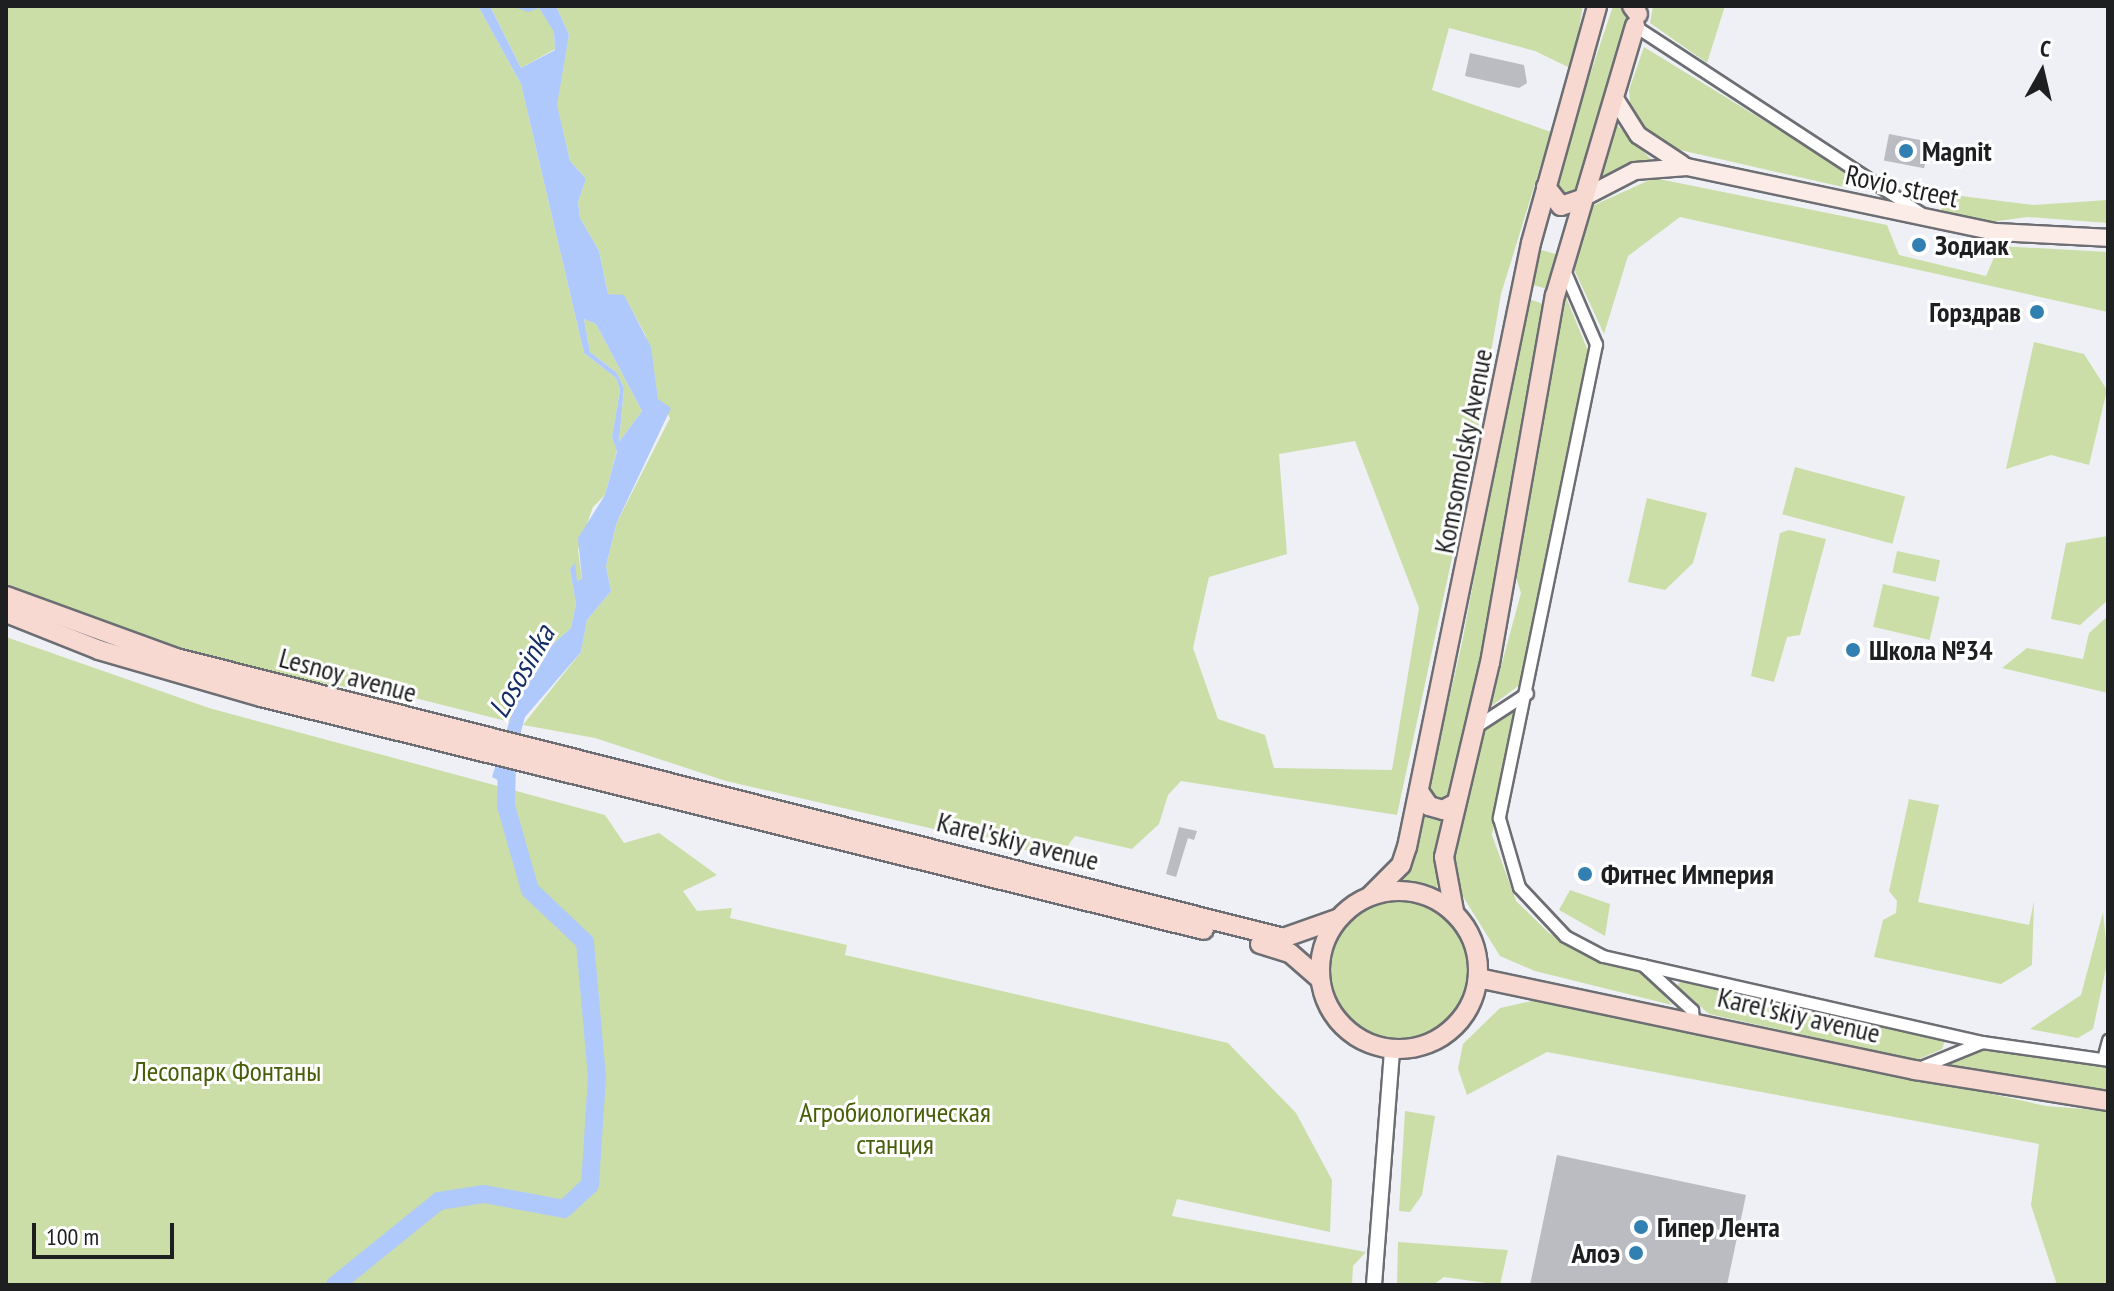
<!DOCTYPE html>
<html>
<head>
<meta charset="utf-8">
<style>
  body { margin:0 }
  #map { position:relative; width:2114px; height:1291px; overflow:hidden; background:#eef0f5; font-family:"PT Sans Narrow",sans-serif }
  div>[style] { position:absolute }
  .green>* { inset:0; background:#cbdea8; transform-origin:0 0 }
  .round { border-radius:50% }
  .water>* { inset:0; background:#b0c9fc }
  .river>* { height:18px; margin:-9px; padding:0 9px; transform-origin:9px; border-radius:9px; background:#b0c9fc }
  .building>* { inset:0; background:#babcc1; transform-origin:0 0 }
  .roads { filter:drop-shadow(2px 0 #6d6e73) drop-shadow(-2px 0 #6d6e73) drop-shadow(0 2px #6d6e73) drop-shadow(0 -2px #6d6e73) }
  .minor>* { height:11px; margin:-5.5px; padding:0 5.5px; transform-origin:5.5px; border-radius:5.5px; background:#fff }
  .tertiary>* { height:14px; margin:-7px; padding:0 7px; transform-origin:7px; border-radius:7px; background:#fff }
  .secondary>* { height:16px; margin:-8px; padding:0 8px; transform-origin:8px; border-radius:8px; background:#fbece8 }
  .primary>* { height:18px; margin:-9px; padding:0 9px; transform-origin:9px; border-radius:9px; background:#f7d9d2 }
  .primary>.ring { margin:-9px; padding:0; box-sizing:content-box; background:none; border:18px solid #f7d9d2; border-radius:50% }
  .dots>* { width:22px; height:22px; translate:-50% -50%; box-sizing:border-box; border:4px solid #fff; border-radius:50% }
  span { translate:-50% -50%; white-space:nowrap; text-align:center; line-height:1.15; -webkit-text-stroke:6px #fff; paint-order:stroke }
  .poi-label { font-size:28px; color:#1e1f21; font-weight:700 }
  .left { translate:0 -50%; text-align:left }
  .right { translate:-100% -50%; text-align:right }
  .street-label { font-size:28px; color:#1e1f21 }
  .park-label { font-size:28px; color:#495e08 }
  .water-label { font-size:30px; color:#152d67; font-style:italic }
  .frame { position:absolute; inset:0; border:8px solid #1e1f21; pointer-events:none }
  .north { position:absolute; left:2002px; top:32px; width:80px; height:80px; -webkit-text-stroke:6px #fff; paint-order:stroke; rotate:8deg; font-size:22px; font-weight:700; line-height:32px; text-align:center; color:#1e1f21 }
  .north::after { content:''; display:block; margin:auto; width:28px; height:36px; background:#1e1f21; clip-path:polygon(50% 0,100% 100%,50% 72%,0 100%) }
  .scale { position:absolute; left:32px; top:1223px; width:142px; height:36px; box-sizing:border-box; border:4px solid #1e1f21; border-top:0; padding-left:10px; font-size:24px; line-height:28px; white-space:nowrap; color:#1e1f21; -webkit-text-stroke:6px #fff; paint-order:stroke }
</style>
</head>
<body>
<div id="map">
  <div class="green">
    <i style="clip-path:polygon(6px 6px,478px 6px,521px 84px,584px 353px,616px 378px,620px 390px,612px 437px,617px 450px,605px 495px,593px 507px,578px 550px,582px 579px,577px 581px,570px 569px,576px 604px,571px 628px,536px 659px,510px 722px,419px 699px,250px 671px,106px 629px,6px 588px)"></i>
    <i style="clip-path:polygon(490px 6px,539px 8px,554px 31px,555px 49px,521px 68px)"></i>
    <i style="clip-path:polygon(evenodd,556px 6px,1583px 6px,1572px 69px,1535px 51px,1449px 28px,1432px 90px,1551px 132px,1501px 294px,1472px 464px,1397px 815px,1181px 781px,1168px 795px,1159px 824px,1132px 849px,1075px 836px,1059px 858px,726px 781px,595px 738px,523px 725px,581px 652px,587px 620px,611px 591px,606px 566px,617px 522px,670px 418px,658px 399px,646px 336px,624px 296px,608px 294px,599px 251px,580px 218px,578px 202px,586px 179px,570px 161px,556px 105px,569px 35px,556px 6px,1355px 441px,1419px 608px,1392px 770px,1274px 768px,1265px 735px,1218px 719px,1193px 648px,1209px 577px,1287px 554px,1279px 454px,1355px 441px)"></i>
    <i style="clip-path:polygon(1613px 6px,1624px 7px,1628px 16px,1576px 191px,1562px 194px,1553px 185px)"></i>
    <i style="clip-path:polygon(1653px 6px,1725px 6px,1707px 63px,1650px 23px)"></i>
    <i style="clip-path:polygon(1644px 47px,1846px 171px,1847px 188px,1667px 147px,1631px 116px,1629px 90px)"></i>
    <i style="clip-path:polygon(1615px 123px,1652px 160px,1598px 179px)"></i>
    <i style="clip-path:polygon(1654px 178px,1887px 225px,1899px 255px,1986px 276px,1999px 246px,2108px 252px,2108px 312px,1680px 217px,1628px 256px,1604px 334px,1572px 265px,1580px 235px,1592px 206px)"></i>
    <i style="clip-path:polygon(1945px 194px,2033px 205px,2108px 200px,2108px 223px,2027px 217px,1991px 222px,1941px 213px)"></i>
    <i style="left:1538px;top:249px;width:19px;height:36px;rotate:16deg"></i>
    <i style="clip-path:polygon(1566px 297px,1588px 351px,1522px 683px,1490px 707px,1521px 593px,1515px 574px)"></i>
    <i style="clip-path:polygon(1526px 298px,1546px 305px,1483px 649px,1435px 849px,1438px 895px,1393px 884px,1415px 847px,1462px 643px)"></i>
    <i style="clip-path:polygon(584px 319px,596px 324px,642px 411px,619px 442px,624px 388px,617px 373px,590px 352px)"></i>
    <i style="clip-path:polygon(2034px 342px,2084px 354px,2107px 390px,2089px 465px,2051px 455px,2006px 469px)"></i>
    <i style="left:1795px;top:467px;width:114px;height:49px;rotate:15deg"></i>
    <i style="clip-path:polygon(1647px 498px,1707px 513px,1693px 563px,1665px 590px,1628px 582px)"></i>
    <i style="clip-path:polygon(1789px 530px,1826px 539px,1800px 635px,1787px 637px,1774px 682px,1751px 676px,1780px 533px)"></i>
    <i style="clip-path:polygon(2108px 536px,2108px 600px,2080px 625px,2051px 619px,2066px 543px)"></i>
    <i style="left:1897px;top:551px;width:44px;height:22px;rotate:12deg"></i>
    <i style="left:1883px;top:584px;width:58px;height:44px;rotate:13deg"></i>
    <i style="clip-path:polygon(2108px 616px,2108px 693px,2002px 668px,2027px 648px,2083px 659px,2089px 633px)"></i>
    <i style="clip-path:polygon(6px 637px,209px 708px,605px 815px,624px 843px,659px 833px,717px 875px,683px 891px,697px 911px,732px 908px,730px 918px,847px 945px,845px 955px,1228px 1043px,1296px 1113px,1332px 1180px,1330px 1232px,1177px 1199px,1172px 1216px,1366px 1252px,1353px 1266px,1352px 1285px,6px 1285px)"></i>
    <i style="clip-path:polygon(1516px 707px,1492px 835px,1516px 901px,1549px 933px,1592px 959px,1644px 972px,1672px 1005px,1535px 971px,1500px 956px,1457px 887px,1451px 866px,1483px 728px)"></i>
    <i style="clip-path:polygon(1909px 799px,1939px 805px,1918px 902px,2029px 925px,2034px 901px,2032px 965px,2001px 984px,1874px 957px,1883px 920px,1896px 913px,1897px 901px,1889px 891px)"></i>
    <i style="clip-path:polygon(1570px 890px,1610px 904px,1605px 936px,1559px 910px)"></i>
    <i class="round" style="left:1326px;top:899px;width:144px;height:144px"></i>
    <i style="clip-path:polygon(2103px 912px,2108px 959px,2093px 1029px,2078px 1038px,2030px 1029px,2081px 995px)"></i>
    <i style="clip-path:polygon(1683px 978px,1945px 1041px,1942px 1049px,1917px 1060px,1709px 1014px,1677px 986px)"></i>
    <i style="clip-path:polygon(1550px 997px,2046px 1106px,2108px 1111px,2108px 1285px,2057px 1285px,2031px 1205px,2039px 1144px,1547px 1052px,1467px 1095px,1458px 1069px,1463px 1044px,1500px 1008px)"></i>
    <i style="clip-path:polygon(1989px 1048px,2108px 1065px,2108px 1091px,1948px 1064px)"></i>
    <i style="clip-path:polygon(1405px 1111px,1435px 1116px,1422px 1195px,1410px 1212px,1399px 1211px)"></i>
    <i style="clip-path:polygon(1398px 1242px,1508px 1250px,1500px 1285px,1444px 1277px,1433px 1285px,1397px 1285px)"></i>
  </div>
  <div class="water">
    <i style="clip-path:polygon(evenodd,478px 6px,490px 6px,521px 68px,555px 50px,554px 32px,539px 8px,528px 12px,512px 6px,556px 6px,569px 35px,557px 105px,570px 161px,586px 179px,578px 202px,580px 218px,599px 251px,608px 294px,624px 295px,651px 347px,658px 399px,671px 408px,617px 522px,606px 566px,611px 591px,587px 620px,581px 652px,525px 717px,510px 771px,515px 789px,492px 777px,520px 688px,536px 659px,571px 628px,576px 604px,570px 569px,575px 563px,577px 581px,582px 579px,578px 538px,605px 495px,617px 451px,612px 437px,620px 390px,616px 378px,584px 353px,521px 84px,478px 6px,584px 319px,596px 324px,642px 411px,619px 442px,624px 388px,617px 373px,590px 352px,584px 319px)"></i>
  </div>
  <div class="river">
    <i style="left:335px;top:1285px;width:134px;rotate:-38.9deg"></i>
    <i style="left:439px;top:1201px;width:46px;rotate:-8.8deg"></i>
    <i style="left:484px;top:1194px;width:81px;rotate:10.6deg"></i>
    <i style="left:564px;top:1209px;width:35px;rotate:-43deg"></i>
    <i style="left:590px;top:1185px;width:108px;rotate:-86.3deg"></i>
    <i style="left:597px;top:1077px;width:136px;rotate:-95.1deg"></i>
    <i style="left:585px;top:942px;width:76px;rotate:-136.6deg"></i>
    <i style="left:530px;top:890px;width:87px;rotate:-105.9deg"></i>
    <i style="left:506px;top:806px;width:43px;rotate:-88.7deg"></i>
  </div>
  <div class="building">
    <i style="clip-path:polygon(1470px 53px,1524px 65px,1527px 83px,1519px 88px,1465px 76px)"></i>
    <i style="left:1889px;top:134px;width:41px;height:27px;rotate:11deg"></i>
    <i style="clip-path:polygon(1179px 827px,1197px 831px,1194px 840px,1188px 838px,1176px 877px,1166px 874px)"></i>
    <i style="clip-path:polygon(1557px 1155px,1746px 1195px,1727px 1285px,1530px 1285px)"></i>
  </div>
  <div class="roads">
    <div class="minor">
      <i style="left:1635px;top:26px;width:342px;rotate:33.2deg"></i>
      <i style="left:1564px;top:270px;width:81px;rotate:66.6deg"></i>
      <i style="left:1596px;top:344px;width:484px;rotate:101.6deg"></i>
      <i style="left:1499px;top:818px;width:72px;rotate:73.8deg"></i>
      <i style="left:1519px;top:887px;width:67px;rotate:46.8deg"></i>
      <i style="left:1565px;top:936px;width:43px;rotate:27.8deg"></i>
      <i style="left:1603px;top:956px;width:389px;rotate:12.8deg"></i>
      <i style="left:1982px;top:1042px;width:127px;rotate:8.1deg"></i>
      <i style="left:1475px;top:727px;width:62px;rotate:-33.2deg"></i>
      <i style="left:1643px;top:965px;width:67px;rotate:42.6deg"></i>
      <i style="left:1692px;top:1010px;width:9px;rotate:84deg"></i>
      <i style="left:2103px;top:1059px;width:20px;rotate:-75deg"></i>
      <i style="left:1916px;top:1069px;width:71px;rotate:-22.2deg"></i>
    </div>
    <div class="tertiary">
      <i style="left:1374px;top:1285px;width:236px;rotate:-85.6deg"></i>
    </div>
    <div class="secondary">
      <i style="left:1614px;top:97px;width:45px;rotate:57.7deg"></i>
      <i style="left:1638px;top:135px;width:53px;rotate:33.4deg"></i>
      <i style="left:1581px;top:199px;width:61px;rotate:-27.4deg"></i>
      <i style="left:1635px;top:171px;width:52px;rotate:-4.4deg"></i>
      <i style="left:1687px;top:167px;width:315px;rotate:11.9deg"></i>
      <i style="left:1995px;top:232px;width:113px;rotate:3deg"></i>
    </div>
    <div class="primary">
      <i style="left:1632px;top:6px;width:10px;rotate:53deg"></i>
      <i style="left:1546px;top:187px;width:24px;rotate:52deg"></i>
      <i style="left:1561px;top:206px;width:21px;rotate:-19deg"></i>
      <i style="left:6px;top:596px;width:181px;rotate:20deg"></i>
      <i style="left:176px;top:658px;width:1142px;rotate:14.19deg"></i>
      <i style="left:1283px;top:938px;width:57px;rotate:-19.4deg"></i>
      <i style="left:6px;top:613px;width:100px;rotate:21.7deg"></i>
      <i style="left:99px;top:650px;width:169px;rotate:16.2deg"></i>
      <i style="left:261px;top:697px;width:971px;rotate:13.88deg"></i>
      <i style="left:1420px;top:793px;width:16px;rotate:55deg"></i>
      <i style="left:1429px;top:806px;width:15px;rotate:16deg"></i>
      <i style="left:1443px;top:810px;width:15px;rotate:-28deg"></i>
      <i class="ring" style="left:1320px;top:891px;width:140px;height:140px"></i>
      <i style="left:1370px;top:896px;width:44px;rotate:-45deg"></i>
      <i style="left:1401px;top:865px;width:19px;rotate:-72deg"></i>
      <i style="left:1407px;top:847px;width:617px;rotate:-78.4deg"></i>
      <i style="left:1531px;top:243px;width:246px;rotate:-74.4deg"></i>
      <i style="left:1454px;top:911px;width:55px;rotate:-100.5deg"></i>
      <i style="left:1444px;top:857px;width:199px;rotate:-76.7deg"></i>
      <i style="left:1490px;top:663px;width:373px;rotate:-80deg"></i>
      <i style="left:1555px;top:296px;width:282px;rotate:-73.5deg"></i>
      <i style="left:1260px;top:944px;width:31px;rotate:17deg"></i>
      <i style="left:1290px;top:953px;width:38px;rotate:41deg"></i>
      <i style="left:1478px;top:978px;width:447px;rotate:11.9deg"></i>
      <i style="left:1915px;top:1070px;width:195px;rotate:9.1deg"></i>
    </div>
  </div>
  <div class="dots">
    <i style="left:1906px;top:151px;background:#3280b2"></i>
    <i style="left:1919px;top:245px;background:#3280b2"></i>
    <i style="left:2037px;top:312px;background:#3280b2"></i>
    <i style="left:1853px;top:650px;background:#3280b2"></i>
    <i style="left:1585px;top:874px;background:#3280b2"></i>
    <i style="left:1641px;top:1227px;background:#3280b2"></i>
    <i style="left:1636px;top:1253px;background:#3280b2"></i>
  </div>
  <div class="poi-label">
    <span class="left" style="left:1922px;top:151px">Magnit</span>
    <span class="left" style="left:1935px;top:245px">Зодиак</span>
    <span class="right" style="left:2021px;top:312px">Горздрав</span>
    <span class="left" style="left:1869px;top:650px">Школа №34</span>
    <span class="left" style="left:1601px;top:874px">Фитнес Империя</span>
    <span class="left" style="left:1657px;top:1227px">Гипер Лента</span>
    <span class="right" style="left:1620px;top:1253px">Алоэ</span>
  </div>
  <div class="street-label">
    <span style="left:1902px;top:186px;rotate:12deg">Rovio street</span>
    <span style="left:1463px;top:451px;rotate:-79deg">Komsomolsky Avenue</span>
    <span style="left:348px;top:675px;rotate:15deg">Lesnoy avenue</span>
    <span style="left:1018px;top:841px;rotate:14deg">Karel'skiy avenue</span>
    <span style="left:1799px;top:1015px;rotate:13deg">Karel'skiy avenue</span>
  </div>
  <div class="park-label">
    <span style="left:227px;top:1071px">Лесопарк Фонтаны</span>
    <span style="left:895px;top:1128px">Агробиологическая<br>станция</span>
  </div>
  <div class="water-label">
    <span style="left:521px;top:671px;rotate:-60deg">Lososinka</span>
  </div>
  <div class="frame"></div>
  <div class="north">С</div>
  <div class="scale">100 m</div>
</div>
</body>
</html>
